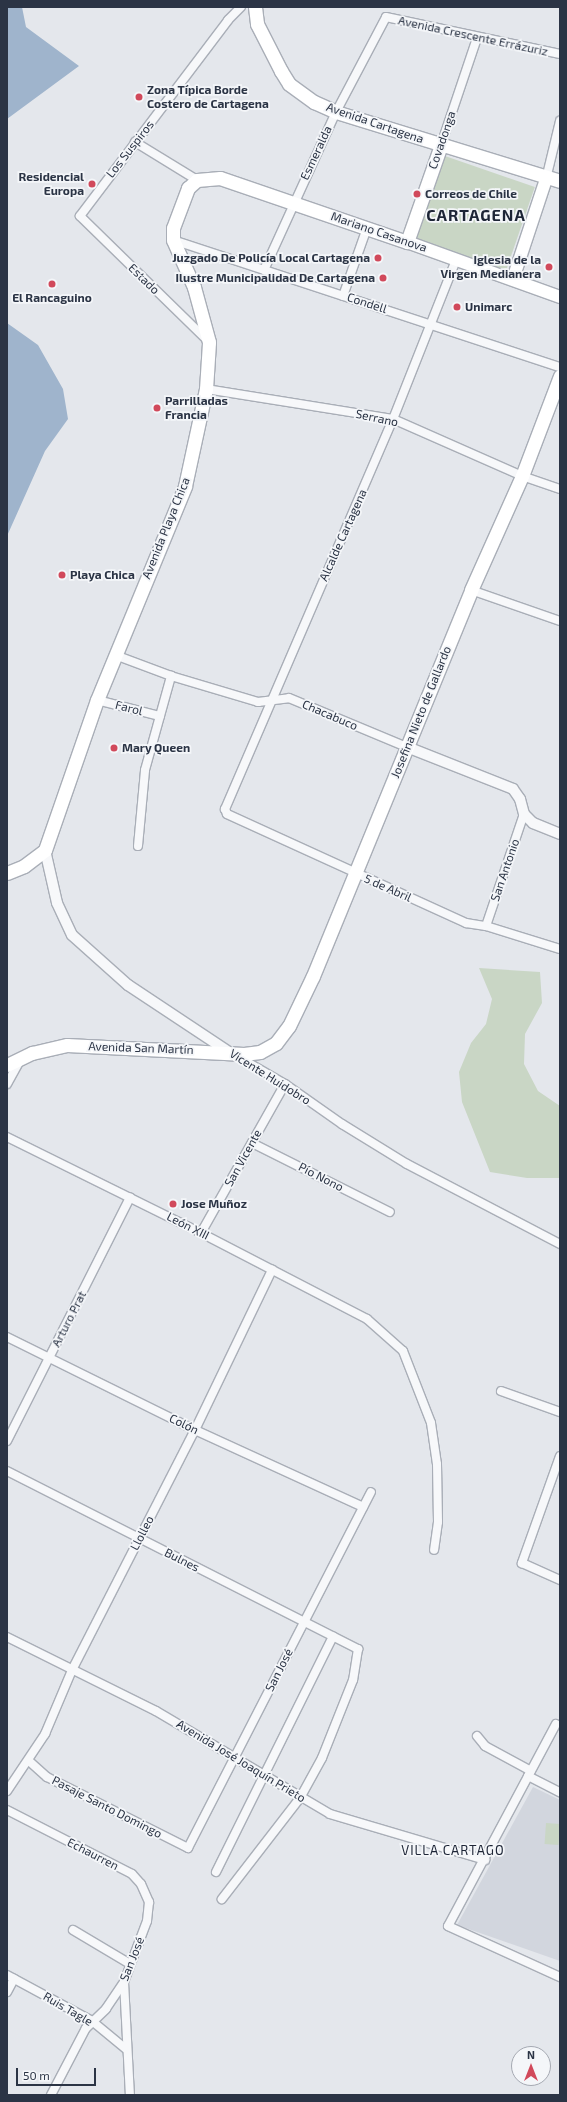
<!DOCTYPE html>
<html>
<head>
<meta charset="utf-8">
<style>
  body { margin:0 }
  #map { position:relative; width:567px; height:2102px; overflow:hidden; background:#e4e7ec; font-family:"Exo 2",sans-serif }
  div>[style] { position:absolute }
  .built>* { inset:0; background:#d2d6de }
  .green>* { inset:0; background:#c9d6c5; transform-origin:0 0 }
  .water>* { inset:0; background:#9fb4cc }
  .roads { filter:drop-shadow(1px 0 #a9aeb7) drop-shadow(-1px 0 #a9aeb7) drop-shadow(0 1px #a9aeb7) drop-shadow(0 -1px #a9aeb7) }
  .minor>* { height:8px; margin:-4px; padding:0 4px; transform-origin:4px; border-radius:4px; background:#f7f8fa }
  .tertiary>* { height:10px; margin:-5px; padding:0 5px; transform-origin:5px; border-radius:5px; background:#f7f8fa }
  .secondary>* { height:12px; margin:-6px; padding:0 6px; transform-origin:6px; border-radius:6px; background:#fff }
  .primary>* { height:13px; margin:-6.5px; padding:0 6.5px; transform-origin:6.5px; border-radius:6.5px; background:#fff }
  .dots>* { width:11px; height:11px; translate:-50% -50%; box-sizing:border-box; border:2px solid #f4f6f9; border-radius:50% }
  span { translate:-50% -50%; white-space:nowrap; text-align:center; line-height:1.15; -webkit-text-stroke:3.5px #f4f6f9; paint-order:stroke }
  .street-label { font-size:12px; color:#2b3445 }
  .poi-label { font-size:12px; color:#2b3445; font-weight:700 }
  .left { translate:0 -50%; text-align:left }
  .right { translate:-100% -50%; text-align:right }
  .neighbourhood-label { font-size:13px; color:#1d2536; letter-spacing:1px }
  .district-label { font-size:16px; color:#1d2536; font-weight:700; letter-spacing:1px }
  .frame { position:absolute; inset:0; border:8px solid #2b3445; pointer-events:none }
  .north { position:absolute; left:511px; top:2046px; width:40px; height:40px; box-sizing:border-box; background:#f4f6f9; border:1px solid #a4a8b1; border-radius:50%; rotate:0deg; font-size:11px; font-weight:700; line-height:16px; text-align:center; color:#2b3445 }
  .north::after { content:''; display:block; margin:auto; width:14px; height:18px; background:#d1495b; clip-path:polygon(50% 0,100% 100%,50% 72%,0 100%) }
  .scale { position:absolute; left:16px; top:2068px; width:80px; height:18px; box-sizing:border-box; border:2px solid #2b3445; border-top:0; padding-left:5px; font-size:12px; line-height:14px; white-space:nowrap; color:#2b3445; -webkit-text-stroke:3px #f4f6f9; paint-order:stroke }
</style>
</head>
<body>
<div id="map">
  <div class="built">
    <i style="clip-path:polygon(533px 1787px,560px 1800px,560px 1961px,457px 1925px)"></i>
  </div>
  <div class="green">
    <i style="left:445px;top:156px;width:95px;height:89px;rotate:19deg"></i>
    <i style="clip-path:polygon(479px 968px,540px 972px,542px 1003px,525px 1034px,524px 1064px,538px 1091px,560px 1106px,560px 1178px,527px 1178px,490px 1172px,462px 1102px,459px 1072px,471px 1043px,486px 1024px,492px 999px)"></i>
    <i style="left:546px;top:1823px;width:14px;height:21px;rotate:4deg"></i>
  </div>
  <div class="water">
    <i style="clip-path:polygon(7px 7px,22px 7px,26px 27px,79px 66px,7px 119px)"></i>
    <i style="clip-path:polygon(7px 323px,38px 345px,63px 389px,68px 419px,45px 451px,7px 536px)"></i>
  </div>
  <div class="roads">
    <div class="minor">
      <i style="left:135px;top:142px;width:73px;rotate:31.5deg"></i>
      <i style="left:441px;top:145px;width:113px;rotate:-71.4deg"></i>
      <i style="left:546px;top:179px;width:60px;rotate:-76.4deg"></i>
      <i style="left:173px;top:240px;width:407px;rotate:18.2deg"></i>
      <i style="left:456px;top:260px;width:171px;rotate:111.6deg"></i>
      <i style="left:393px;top:419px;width:425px;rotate:113.3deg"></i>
      <i style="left:225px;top:809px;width:5px;rotate:68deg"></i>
      <i style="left:227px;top:814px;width:263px;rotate:24.5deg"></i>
      <i style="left:466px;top:923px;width:20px;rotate:9deg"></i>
      <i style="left:486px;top:926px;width:77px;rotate:17.3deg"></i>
      <i style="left:264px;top:270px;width:174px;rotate:-65.5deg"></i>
      <i style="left:336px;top:112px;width:107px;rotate:-62.2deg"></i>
      <i style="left:386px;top:17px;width:178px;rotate:12deg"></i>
      <i style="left:343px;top:296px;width:72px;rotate:-70.6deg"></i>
      <i style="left:208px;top:341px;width:179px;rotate:-135.7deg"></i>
      <i style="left:80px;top:216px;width:246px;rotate:-52.9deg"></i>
      <i style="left:228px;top:20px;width:18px;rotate:-45deg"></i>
      <i style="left:206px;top:389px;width:189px;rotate:9.1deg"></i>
      <i style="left:393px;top:419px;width:141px;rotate:23.8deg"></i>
      <i style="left:522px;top:476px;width:40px;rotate:18.9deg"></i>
      <i style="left:471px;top:590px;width:94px;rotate:19.2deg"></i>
      <i style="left:115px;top:655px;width:60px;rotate:20.6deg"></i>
      <i style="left:171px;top:676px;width:91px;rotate:16.6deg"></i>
      <i style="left:258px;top:702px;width:31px;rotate:-7deg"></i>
      <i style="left:289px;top:698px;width:128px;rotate:22.6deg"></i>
      <i style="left:97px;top:700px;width:65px;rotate:14.3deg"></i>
      <i style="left:138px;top:846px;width:76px;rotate:-84.7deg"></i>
      <i style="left:145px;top:770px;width:98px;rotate:-74.5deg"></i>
      <i style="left:486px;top:926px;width:118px;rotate:-71.3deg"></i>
      <i style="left:235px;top:1055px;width:58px;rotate:30.1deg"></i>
      <i style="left:285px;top:1084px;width:70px;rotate:35.1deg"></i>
      <i style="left:342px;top:1124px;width:76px;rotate:31.6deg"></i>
      <i style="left:407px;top:1164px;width:173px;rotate:27.6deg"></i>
      <i style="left:7px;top:1084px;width:29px;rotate:-61deg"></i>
      <i style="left:7px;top:1137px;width:216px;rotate:26.3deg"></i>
      <i style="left:201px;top:1233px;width:187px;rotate:27.4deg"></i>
      <i style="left:367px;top:1319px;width:48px;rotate:41.6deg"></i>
      <i style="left:403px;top:1351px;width:77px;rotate:68.7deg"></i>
      <i style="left:431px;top:1423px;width:41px;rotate:81.7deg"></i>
      <i style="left:437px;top:1464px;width:58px;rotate:89deg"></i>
      <i style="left:438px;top:1522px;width:28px;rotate:98deg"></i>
      <i style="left:252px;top:1143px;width:154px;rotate:26.6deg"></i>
      <i style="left:201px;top:1233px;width:171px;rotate:-60.6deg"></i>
      <i style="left:7px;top:1337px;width:210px;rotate:26.3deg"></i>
      <i style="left:195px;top:1430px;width:185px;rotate:24.6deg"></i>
      <i style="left:501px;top:1391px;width:63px;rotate:19.6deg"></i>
      <i style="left:7px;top:1441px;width:273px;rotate:-63.2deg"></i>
      <i style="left:560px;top:1456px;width:114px;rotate:109.6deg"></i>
      <i style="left:522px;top:1563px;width:42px;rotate:24.1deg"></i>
      <i style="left:7px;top:1471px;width:394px;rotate:26.9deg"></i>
      <i style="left:358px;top:1649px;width:31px;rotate:99deg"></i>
      <i style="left:353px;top:1680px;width:84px;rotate:111.7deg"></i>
      <i style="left:322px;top:1758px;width:46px;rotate:118.8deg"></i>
      <i style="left:300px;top:1798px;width:128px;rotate:127.7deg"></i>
      <i style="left:7px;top:1637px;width:166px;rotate:26.4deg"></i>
      <i style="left:156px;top:1711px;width:202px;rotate:30.6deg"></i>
      <i style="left:330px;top:1814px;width:162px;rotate:16.5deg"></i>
      <i style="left:556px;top:1724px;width:229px;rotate:118.1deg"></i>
      <i style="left:448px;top:1926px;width:123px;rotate:24.5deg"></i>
      <i style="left:477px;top:1736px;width:13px;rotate:51deg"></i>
      <i style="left:485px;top:1746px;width:52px;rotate:28.5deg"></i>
      <i style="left:29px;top:1761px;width:24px;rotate:42deg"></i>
      <i style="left:47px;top:1777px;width:158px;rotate:26.7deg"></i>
      <i style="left:188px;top:1848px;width:400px;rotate:-62.8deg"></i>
      <i style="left:528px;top:1776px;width:36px;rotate:27deg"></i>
      <i style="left:7px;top:1791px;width:69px;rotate:-56.3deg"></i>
      <i style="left:45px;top:1734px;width:69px;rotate:-67.1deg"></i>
      <i style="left:72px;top:1670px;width:270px;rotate:-62.9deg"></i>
      <i style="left:195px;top:1430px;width:178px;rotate:-64.3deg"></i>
      <i style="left:7px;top:1810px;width:140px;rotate:27.1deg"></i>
      <i style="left:132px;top:1874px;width:13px;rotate:48deg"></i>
      <i style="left:141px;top:1884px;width:20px;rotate:66deg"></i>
      <i style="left:149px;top:1902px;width:19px;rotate:96deg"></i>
      <i style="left:147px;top:1921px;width:65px;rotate:110.7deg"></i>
      <i style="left:124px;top:1982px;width:32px;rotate:124deg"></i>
      <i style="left:106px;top:2009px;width:28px;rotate:136deg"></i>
      <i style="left:86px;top:2028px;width:76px;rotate:117.6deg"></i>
      <i style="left:216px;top:1872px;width:263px;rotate:-63.6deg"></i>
      <i style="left:73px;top:1930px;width:66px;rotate:30.8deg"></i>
      <i style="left:7px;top:1975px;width:97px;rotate:28.4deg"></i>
      <i style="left:92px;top:2021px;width:44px;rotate:39.5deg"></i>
      <i style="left:124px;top:1982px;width:113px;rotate:87deg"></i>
      <i style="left:7px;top:1992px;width:15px;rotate:-62deg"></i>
    </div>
    <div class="tertiary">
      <i style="left:407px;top:747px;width:114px;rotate:21.6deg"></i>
      <i style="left:513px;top:789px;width:12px;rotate:55deg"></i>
      <i style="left:520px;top:799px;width:16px;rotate:75deg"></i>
      <i style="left:524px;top:814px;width:13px;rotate:45deg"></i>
      <i style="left:533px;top:823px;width:29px;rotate:22deg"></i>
      <i style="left:45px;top:850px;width:54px;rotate:77.2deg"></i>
      <i style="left:57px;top:903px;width:35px;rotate:65deg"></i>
      <i style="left:72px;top:935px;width:75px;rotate:41.8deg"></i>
      <i style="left:128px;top:985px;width:121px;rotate:33.6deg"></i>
    </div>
    <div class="secondary">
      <i style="left:407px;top:242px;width:163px;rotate:19.8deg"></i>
      <i style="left:513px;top:279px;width:105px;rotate:-71.7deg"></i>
    </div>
    <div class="primary">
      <i style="left:255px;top:7px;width:17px;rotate:83deg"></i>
      <i style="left:257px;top:24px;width:53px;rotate:62.9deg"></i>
      <i style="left:281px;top:71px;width:15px;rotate:58deg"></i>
      <i style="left:289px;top:84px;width:31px;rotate:36deg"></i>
      <i style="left:314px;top:102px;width:24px;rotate:24deg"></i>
      <i style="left:336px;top:112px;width:234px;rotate:17.1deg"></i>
      <i style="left:7px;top:873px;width:18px;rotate:-22deg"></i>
      <i style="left:24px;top:866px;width:26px;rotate:-37deg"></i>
      <i style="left:45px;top:850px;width:159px;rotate:-70.9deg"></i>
      <i style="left:97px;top:700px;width:231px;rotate:-67.6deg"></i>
      <i style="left:185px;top:486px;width:99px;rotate:-77.8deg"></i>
      <i style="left:206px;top:389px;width:47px;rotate:-86.3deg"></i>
      <i style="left:209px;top:342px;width:57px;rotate:-105.3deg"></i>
      <i style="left:194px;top:287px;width:51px;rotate:-114.1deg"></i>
      <i style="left:173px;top:240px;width:12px;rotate:-90deg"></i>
      <i style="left:173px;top:228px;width:43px;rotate:-69.4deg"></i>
      <i style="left:188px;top:188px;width:12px;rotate:-42deg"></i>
      <i style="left:197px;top:180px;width:23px;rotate:-5deg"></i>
      <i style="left:220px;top:178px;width:198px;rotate:18.9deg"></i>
      <i style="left:407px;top:242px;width:103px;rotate:-70.7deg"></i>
      <i style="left:7px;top:1065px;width:28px;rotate:-26deg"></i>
      <i style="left:32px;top:1053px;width:36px;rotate:-13deg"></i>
      <i style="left:67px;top:1045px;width:177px;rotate:2.9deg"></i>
      <i style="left:244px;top:1054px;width:16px;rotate:-7deg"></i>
      <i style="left:260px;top:1052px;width:18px;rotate:-29deg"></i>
      <i style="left:276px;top:1043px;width:21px;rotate:-53deg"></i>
      <i style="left:289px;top:1026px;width:55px;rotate:-64.4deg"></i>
      <i style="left:313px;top:976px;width:417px;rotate:-67.7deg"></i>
      <i style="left:471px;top:590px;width:125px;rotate:-65.9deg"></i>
      <i style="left:522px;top:476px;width:107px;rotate:-69.2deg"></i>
    </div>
  </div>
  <div class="dots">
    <i style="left:139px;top:97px;background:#d1495b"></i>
    <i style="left:92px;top:184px;background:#d1495b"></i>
    <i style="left:417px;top:194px;background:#d1495b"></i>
    <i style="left:378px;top:258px;background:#d1495b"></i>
    <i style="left:549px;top:267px;background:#d1495b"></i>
    <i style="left:383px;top:278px;background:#d1495b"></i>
    <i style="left:52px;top:284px;background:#d1495b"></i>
    <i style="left:457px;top:307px;background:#d1495b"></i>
    <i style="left:157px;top:408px;background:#d1495b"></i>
    <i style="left:62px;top:575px;background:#d1495b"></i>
    <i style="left:114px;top:748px;background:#d1495b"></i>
    <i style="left:173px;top:1204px;background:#d1495b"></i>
  </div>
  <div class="street-label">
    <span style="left:473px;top:36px;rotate:12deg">Avenida Crescente Errázuriz</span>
    <span style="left:375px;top:123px;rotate:19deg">Avenida Cartagena</span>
    <span style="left:442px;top:140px;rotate:-71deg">Covadonga</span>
    <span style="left:130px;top:149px;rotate:-52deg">Los Suspiros</span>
    <span style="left:316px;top:153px;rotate:-65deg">Esmeralda</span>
    <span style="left:379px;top:232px;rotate:19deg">Mariano Casanova</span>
    <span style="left:144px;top:279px;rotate:44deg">Estado</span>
    <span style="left:367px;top:303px;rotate:18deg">Condell</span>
    <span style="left:377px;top:418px;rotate:12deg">Serrano</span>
    <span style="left:166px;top:528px;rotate:-68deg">Avenida Playa Chica</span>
    <span style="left:343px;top:535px;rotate:-66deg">Alcalde Cartagena</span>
    <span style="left:129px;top:708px;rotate:14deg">Farol</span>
    <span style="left:421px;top:712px;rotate:-68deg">Josefina Nieto de Gallardo</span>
    <span style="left:330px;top:715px;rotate:23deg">Chacabuco</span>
    <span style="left:505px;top:870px;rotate:-71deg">San Antonio</span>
    <span style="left:388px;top:888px;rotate:24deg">5 de Abril</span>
    <span style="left:141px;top:1048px;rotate:2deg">Avenida San Martín</span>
    <span style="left:270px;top:1077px;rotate:32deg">Vicente Huidobro</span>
    <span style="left:243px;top:1158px;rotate:-61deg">San Vicente</span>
    <span style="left:321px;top:1177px;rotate:27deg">Pío Nono</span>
    <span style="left:188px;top:1226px;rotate:27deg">León XIII</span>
    <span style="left:69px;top:1319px;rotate:-63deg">Arturo Prat</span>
    <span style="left:184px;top:1424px;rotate:26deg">Colón</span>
    <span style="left:142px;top:1533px;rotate:-63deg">Llolleo</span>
    <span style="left:182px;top:1560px;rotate:27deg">Bulnes</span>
    <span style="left:279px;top:1670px;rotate:-63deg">San José</span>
    <span style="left:241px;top:1761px;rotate:31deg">Avenida José Joaquín Prieto</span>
    <span style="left:107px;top:1807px;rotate:27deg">Pasaje Santo Domingo</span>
    <span style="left:93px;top:1854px;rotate:27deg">Echaurren</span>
    <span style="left:132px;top:1959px;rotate:-68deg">San José</span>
    <span style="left:68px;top:2009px;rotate:30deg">Ruis Tagle</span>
  </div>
  <div class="poi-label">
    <span class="left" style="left:147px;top:97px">Zona Típica Borde<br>Costero de Cartagena</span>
    <span class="right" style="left:84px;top:184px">Residencial<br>Europa</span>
    <span class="left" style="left:425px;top:194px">Correos de Chile</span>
    <span class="right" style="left:370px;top:258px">Juzgado De Policía Local Cartagena</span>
    <span class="right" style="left:541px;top:267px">Iglesia de la<br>Virgen Medianera</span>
    <span class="right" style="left:375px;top:278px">Ilustre Municipalidad De Cartagena</span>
    <span style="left:52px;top:298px">El Rancaguino</span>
    <span class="left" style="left:465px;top:307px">Unimarc</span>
    <span class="left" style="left:165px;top:408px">Parrilladas<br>Francia</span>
    <span class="left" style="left:70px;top:575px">Playa Chica</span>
    <span class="left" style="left:122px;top:748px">Mary Queen</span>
    <span class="left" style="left:181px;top:1204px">Jose Muñoz</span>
  </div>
  <div class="neighbourhood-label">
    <span style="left:453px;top:1850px">VILLA CARTAGO</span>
  </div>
  <div class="district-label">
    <span style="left:476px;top:215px">CARTAGENA</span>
  </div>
  <div class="frame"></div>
  <div class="north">N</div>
  <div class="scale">50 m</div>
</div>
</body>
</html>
